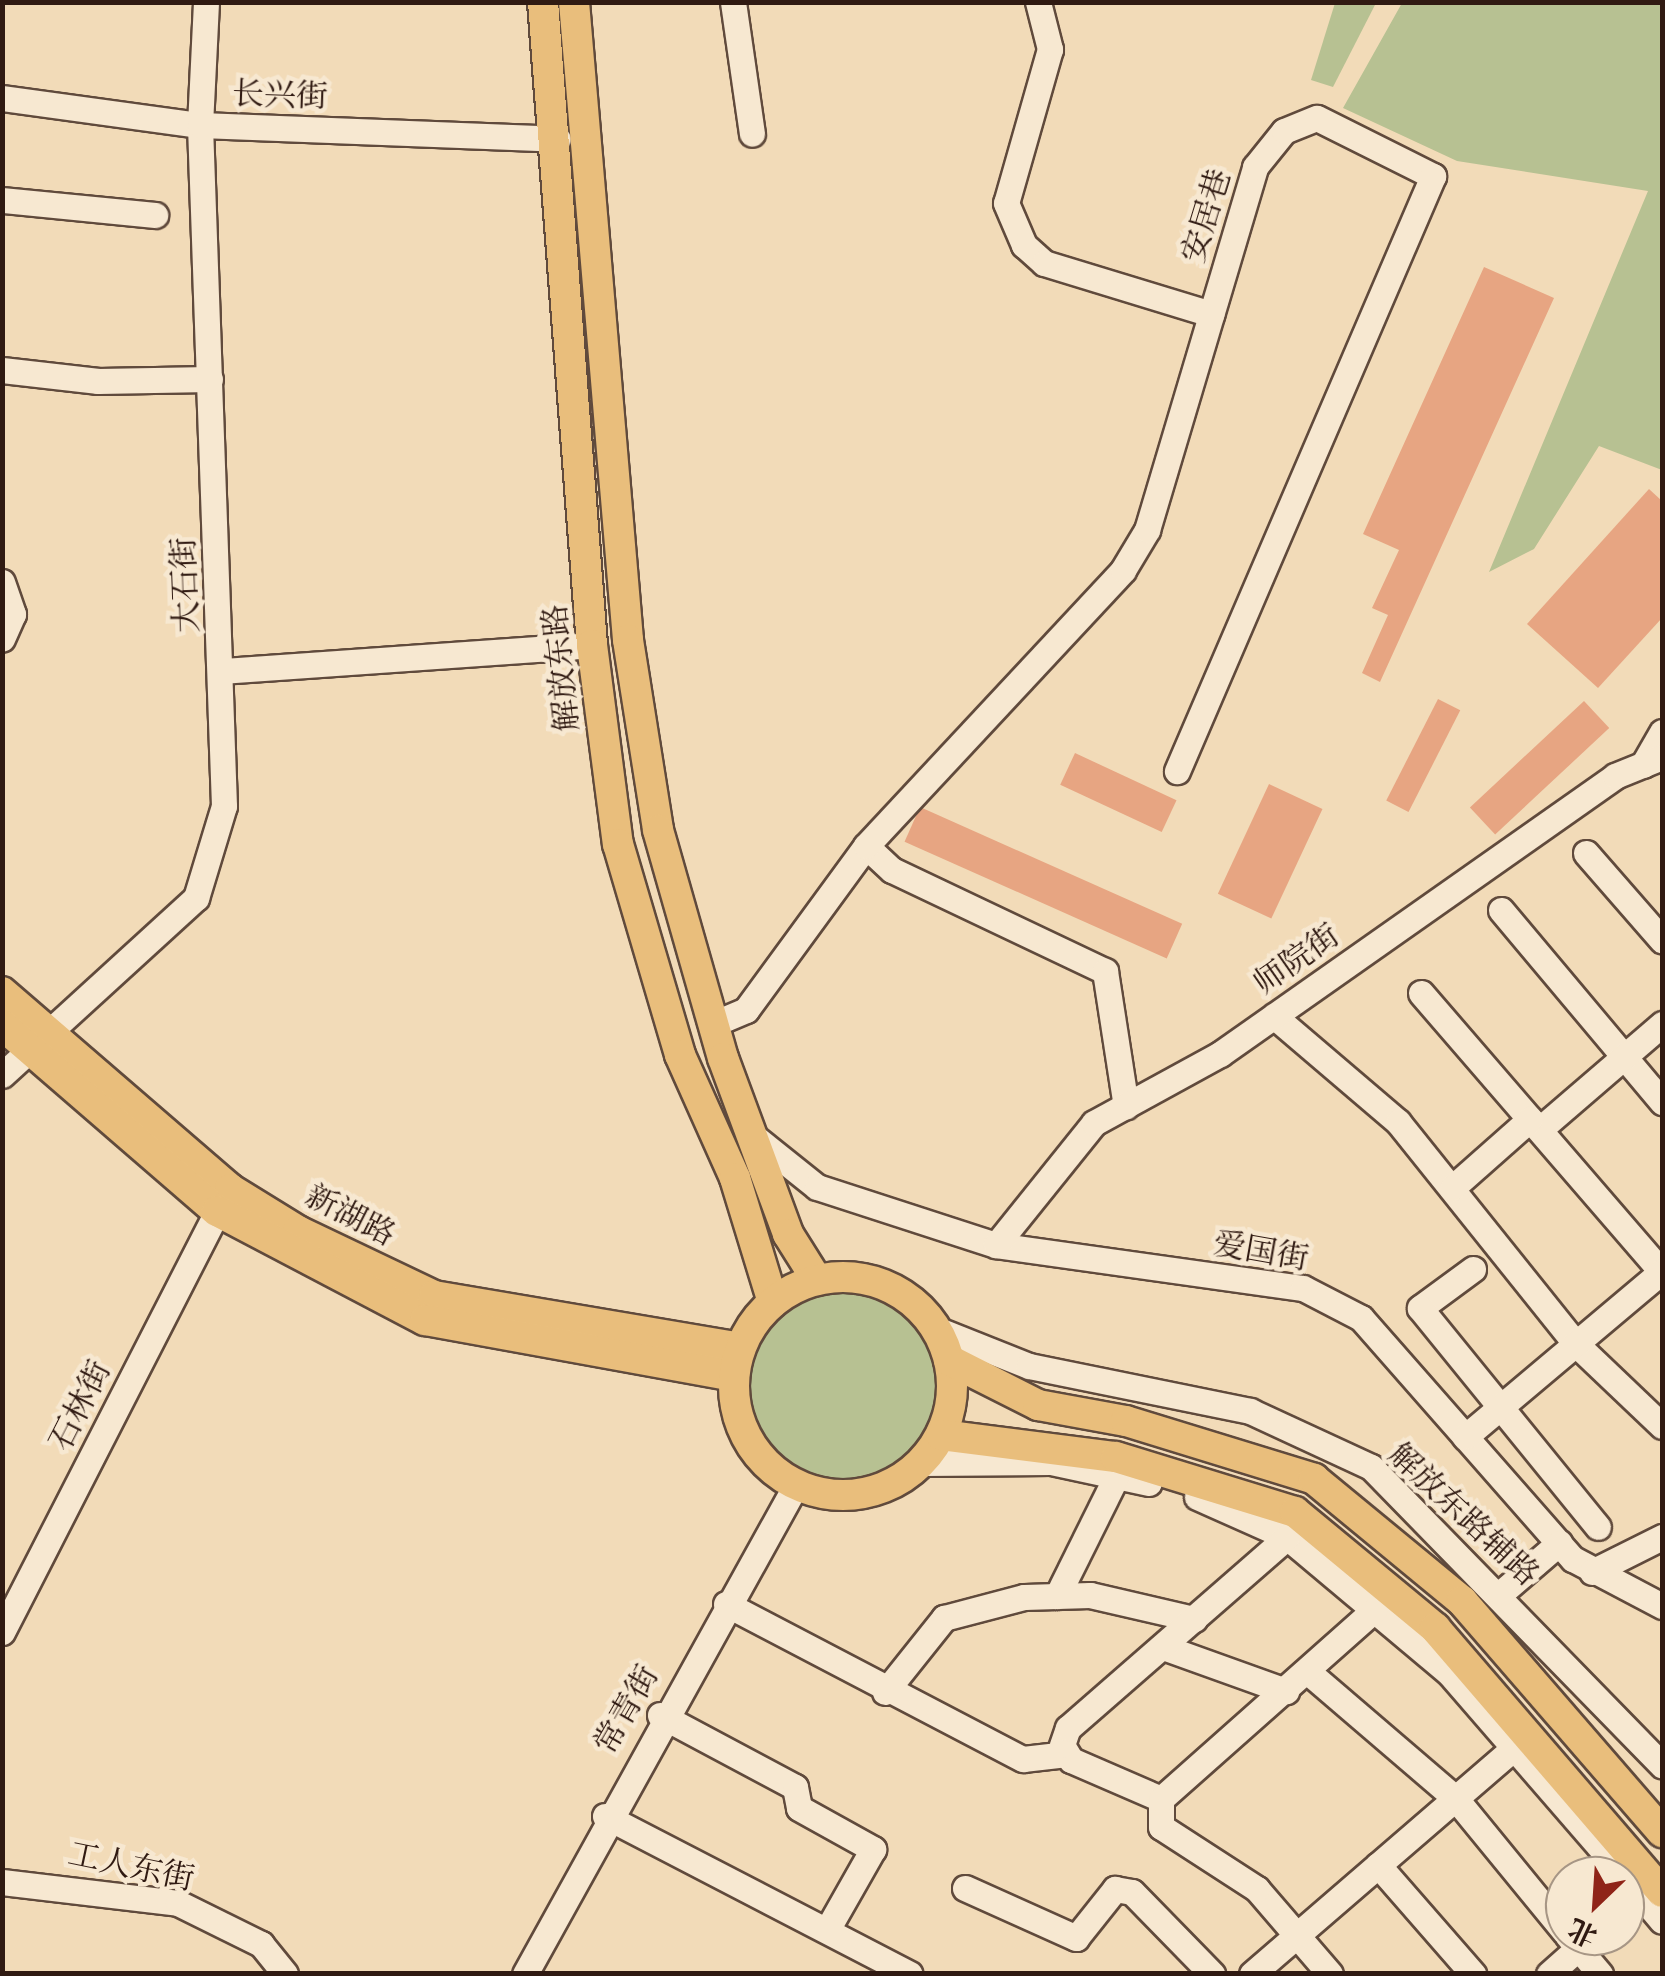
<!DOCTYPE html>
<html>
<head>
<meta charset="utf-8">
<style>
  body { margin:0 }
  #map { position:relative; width:1665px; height:1976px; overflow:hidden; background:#f2dbb8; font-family:"IM FELL Double Pica","Noto Serif SC",serif }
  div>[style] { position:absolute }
  .green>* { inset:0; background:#b7c192 }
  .round { border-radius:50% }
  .building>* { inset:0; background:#e7a582; transform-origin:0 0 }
  .roads { filter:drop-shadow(2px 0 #604a3c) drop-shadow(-2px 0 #604a3c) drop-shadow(0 2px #604a3c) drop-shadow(0 -2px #604a3c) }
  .minor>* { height:25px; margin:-12.5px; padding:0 12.5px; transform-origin:12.5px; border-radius:12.5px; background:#f7e8d1 }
  .major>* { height:30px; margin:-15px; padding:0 15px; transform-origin:15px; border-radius:15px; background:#e9be7c }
  .major>.ring { margin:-15px; padding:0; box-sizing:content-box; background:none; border:30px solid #e9be7c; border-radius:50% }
  span { translate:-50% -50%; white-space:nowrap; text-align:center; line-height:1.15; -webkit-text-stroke:9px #f7e8d1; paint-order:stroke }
  .street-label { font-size:32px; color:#301a12 }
  .frame { position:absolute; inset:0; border:5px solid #301a12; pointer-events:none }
  .north { position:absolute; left:1545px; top:1856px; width:100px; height:100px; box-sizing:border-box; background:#f7e8d1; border:2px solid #a79685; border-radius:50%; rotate:205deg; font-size:28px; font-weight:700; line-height:40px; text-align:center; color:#301a12 }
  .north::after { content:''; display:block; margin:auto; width:35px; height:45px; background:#8f2418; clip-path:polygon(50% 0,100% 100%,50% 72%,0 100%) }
</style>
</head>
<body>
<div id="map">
  <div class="green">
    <i style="clip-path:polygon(1335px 3px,1376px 3px,1333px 87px,1311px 80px)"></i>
    <i style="clip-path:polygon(1402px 3px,1662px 3px,1662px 470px,1599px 446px,1534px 549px,1489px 572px,1648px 191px,1457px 161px,1343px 108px)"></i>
    <i class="round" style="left:734px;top:1277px;width:218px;height:218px"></i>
  </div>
  <div class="building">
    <i style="clip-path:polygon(1484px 267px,1554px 298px,1380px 682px,1362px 673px,1388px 615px,1372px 608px,1399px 550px,1363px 534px)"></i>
    <i style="clip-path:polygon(1649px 489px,1662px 501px,1662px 618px,1598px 688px,1527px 624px)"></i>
    <i style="left:1438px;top:699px;width:25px;height:114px;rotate:27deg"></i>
    <i style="left:1584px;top:701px;width:37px;height:156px;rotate:47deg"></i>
    <i style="left:1075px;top:753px;width:112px;height:35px;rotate:25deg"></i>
    <i style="left:1269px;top:784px;width:59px;height:121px;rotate:25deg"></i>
    <i style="left:920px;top:807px;width:287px;height:38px;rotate:24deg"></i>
  </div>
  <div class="roads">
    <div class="minor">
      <i style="left:733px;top:2px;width:133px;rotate:81.8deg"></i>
      <i style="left:1038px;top:2px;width:49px;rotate:75.7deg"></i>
      <i style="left:1050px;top:49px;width:160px;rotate:105.9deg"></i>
      <i style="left:1006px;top:203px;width:46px;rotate:66.8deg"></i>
      <i style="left:1024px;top:245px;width:27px;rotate:42deg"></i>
      <i style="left:1044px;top:263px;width:175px;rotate:17deg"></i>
      <i style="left:2px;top:98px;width:200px;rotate:7.8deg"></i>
      <i style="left:200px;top:125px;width:358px;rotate:2.2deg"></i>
      <i style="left:2px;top:200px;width:154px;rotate:5.6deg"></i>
      <i style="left:2px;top:370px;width:97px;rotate:6.5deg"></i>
      <i style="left:98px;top:381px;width:112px;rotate:-1deg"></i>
      <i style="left:2px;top:582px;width:34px;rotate:71deg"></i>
      <i style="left:13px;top:614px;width:27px;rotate:114deg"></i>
      <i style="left:222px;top:671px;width:371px;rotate:-4deg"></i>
      <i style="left:1643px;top:765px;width:38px;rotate:-60deg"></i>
      <i style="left:866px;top:846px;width:35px;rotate:43deg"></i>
      <i style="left:892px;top:870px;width:236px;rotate:25.4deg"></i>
      <i style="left:1105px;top:971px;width:137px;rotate:81.2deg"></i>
      <i style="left:1586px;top:853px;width:116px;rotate:48.9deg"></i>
      <i style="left:1501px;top:910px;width:251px;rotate:50deg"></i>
      <i style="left:1421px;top:993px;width:369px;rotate:49.2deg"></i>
      <i style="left:1274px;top:1016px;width:163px;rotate:40.5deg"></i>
      <i style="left:1398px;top:1122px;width:285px;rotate:51.3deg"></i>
      <i style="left:1576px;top:1344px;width:119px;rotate:43.6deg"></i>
      <i style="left:713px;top:1024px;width:36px;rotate:-23deg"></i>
      <i style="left:746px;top:1010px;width:203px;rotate:-53.8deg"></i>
      <i style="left:866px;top:846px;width:377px;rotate:-47deg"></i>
      <i style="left:1123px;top:570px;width:47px;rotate:-59deg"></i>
      <i style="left:1147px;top:530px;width:379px;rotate:-73.4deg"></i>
      <i style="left:1255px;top:167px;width:46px;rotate:-51.1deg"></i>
      <i style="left:1284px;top:131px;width:35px;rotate:-22deg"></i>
      <i style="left:1317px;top:118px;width:130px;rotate:26.6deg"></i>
      <i style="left:1433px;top:176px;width:648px;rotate:113.28deg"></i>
      <i style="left:2px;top:1075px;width:263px;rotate:-42.4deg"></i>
      <i style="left:196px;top:898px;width:96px;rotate:-73.1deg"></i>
      <i style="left:224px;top:806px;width:681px;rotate:-92.02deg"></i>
      <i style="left:200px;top:125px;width:123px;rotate:-87.2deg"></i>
      <i style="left:1540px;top:1129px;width:161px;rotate:-40.7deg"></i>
      <i style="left:752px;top:1135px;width:83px;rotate:38.7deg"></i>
      <i style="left:817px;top:1187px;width:188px;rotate:18deg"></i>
      <i style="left:996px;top:1245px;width:310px;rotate:8deg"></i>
      <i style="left:1303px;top:1288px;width:65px;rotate:27.3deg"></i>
      <i style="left:1361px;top:1318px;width:321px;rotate:48.7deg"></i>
      <i style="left:1573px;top:1559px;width:101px;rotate:27.8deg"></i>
      <i style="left:1452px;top:1188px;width:104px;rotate:-41.5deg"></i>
      <i style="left:996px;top:1245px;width:156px;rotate:-51.2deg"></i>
      <i style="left:1094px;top:1123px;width:144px;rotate:-28.7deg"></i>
      <i style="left:1220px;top:1054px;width:483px;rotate:-35.1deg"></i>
      <i style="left:1615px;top:776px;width:51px;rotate:-22deg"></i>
      <i style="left:1473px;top:1269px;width:66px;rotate:143.7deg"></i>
      <i style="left:1420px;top:1308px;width:282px;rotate:50.9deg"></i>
      <i style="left:936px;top:1329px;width:100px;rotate:21.7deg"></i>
      <i style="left:1029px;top:1366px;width:226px;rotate:11.5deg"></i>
      <i style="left:1250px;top:1411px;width:133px;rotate:24.8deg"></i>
      <i style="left:1371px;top:1467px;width:417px;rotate:45.7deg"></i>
      <i style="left:1465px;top:1437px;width:258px;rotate:-40.1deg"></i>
      <i style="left:922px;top:1463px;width:129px;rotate:-0.4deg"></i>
      <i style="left:1051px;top:1462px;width:100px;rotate:12.1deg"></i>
      <i style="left:1197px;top:1497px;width:98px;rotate:24deg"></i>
      <i style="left:1287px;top:1537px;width:213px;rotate:40deg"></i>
      <i style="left:1450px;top:1674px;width:267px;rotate:49.1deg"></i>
      <i style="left:1592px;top:1572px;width:78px;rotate:-26.6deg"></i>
      <i style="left:1501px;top:1593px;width:77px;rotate:-40.8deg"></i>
      <i style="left:1057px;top:1596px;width:137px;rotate:-63.6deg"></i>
      <i style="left:726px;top:1604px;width:335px;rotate:27.6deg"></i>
      <i style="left:1023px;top:1759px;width:44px;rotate:-6.5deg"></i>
      <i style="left:2px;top:1632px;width:473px;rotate:-62.9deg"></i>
      <i style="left:1163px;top:1647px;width:131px;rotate:19.7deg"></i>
      <i style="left:1308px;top:1672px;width:195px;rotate:40.6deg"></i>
      <i style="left:1456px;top:1799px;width:172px;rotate:50.7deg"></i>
      <i style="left:885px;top:1692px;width:95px;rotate:-51.4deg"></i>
      <i style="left:944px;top:1618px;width:83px;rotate:-14.7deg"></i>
      <i style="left:1024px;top:1597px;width:66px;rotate:-1.7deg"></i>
      <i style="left:1090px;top:1595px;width:107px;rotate:13deg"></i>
      <i style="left:660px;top:1715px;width:153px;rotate:28.1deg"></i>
      <i style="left:795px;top:1787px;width:21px;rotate:79deg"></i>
      <i style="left:799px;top:1808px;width:85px;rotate:29deg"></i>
      <i style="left:873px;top:1849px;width:93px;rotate:119.6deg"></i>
      <i style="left:1161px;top:1799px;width:98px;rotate:-156.6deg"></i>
      <i style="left:1071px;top:1760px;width:17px;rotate:-121deg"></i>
      <i style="left:1062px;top:1745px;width:18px;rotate:-71deg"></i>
      <i style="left:1068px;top:1728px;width:291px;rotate:-41.1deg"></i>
      <i style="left:605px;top:1816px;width:343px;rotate:27.4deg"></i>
      <i style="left:1378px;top:1865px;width:145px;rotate:48.9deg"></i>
      <i style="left:1625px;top:1877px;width:57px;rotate:49.9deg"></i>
      <i style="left:2px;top:1882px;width:177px;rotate:6.8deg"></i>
      <i style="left:178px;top:1903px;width:93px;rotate:26.3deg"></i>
      <i style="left:261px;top:1944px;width:38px;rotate:51deg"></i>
      <i style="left:965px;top:1888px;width:122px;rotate:24.2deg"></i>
      <i style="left:1076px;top:1938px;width:63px;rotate:-51.5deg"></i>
      <i style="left:1115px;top:1889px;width:17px;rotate:10deg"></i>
      <i style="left:1132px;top:1892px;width:115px;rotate:45.7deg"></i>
      <i style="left:1568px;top:1936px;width:50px;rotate:49.9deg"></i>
      <i style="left:525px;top:1974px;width:559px;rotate:-61.01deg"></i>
      <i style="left:1252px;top:1974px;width:347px;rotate:-40.8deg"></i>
      <i style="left:1330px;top:1974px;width:112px;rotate:-130.7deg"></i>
      <i style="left:1257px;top:1889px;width:114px;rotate:-147.1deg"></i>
      <i style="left:1161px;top:1827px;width:28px;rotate:-90deg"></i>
      <i style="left:1161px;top:1799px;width:285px;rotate:-41.6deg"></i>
      <i style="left:1549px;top:1974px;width:57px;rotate:-41.5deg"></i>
    </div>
    <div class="major">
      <i style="left:543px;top:2px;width:645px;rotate:85.64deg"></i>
      <i style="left:592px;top:645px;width:201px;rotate:82.6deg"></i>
      <i style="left:618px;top:844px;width:220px;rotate:73.6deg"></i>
      <i style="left:680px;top:1055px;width:135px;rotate:65.9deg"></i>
      <i style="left:735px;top:1178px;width:130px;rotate:73deg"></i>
      <i style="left:574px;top:2px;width:640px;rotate:85.16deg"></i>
      <i style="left:628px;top:640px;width:192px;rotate:81deg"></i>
      <i style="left:658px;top:830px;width:237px;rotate:74.1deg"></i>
      <i style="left:723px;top:1058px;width:188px;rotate:69.7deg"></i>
      <i style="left:788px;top:1234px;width:54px;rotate:57.8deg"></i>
      <i style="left:2px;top:992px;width:301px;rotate:40.8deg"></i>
      <i style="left:230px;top:1189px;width:80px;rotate:31.7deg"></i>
      <i style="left:298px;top:1231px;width:151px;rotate:25.5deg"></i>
      <i style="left:434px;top:1296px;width:310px;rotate:9.6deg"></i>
      <i style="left:2px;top:1025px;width:284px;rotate:40.9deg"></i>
      <i style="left:217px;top:1211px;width:235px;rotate:27.7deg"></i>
      <i style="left:425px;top:1320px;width:314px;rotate:10.3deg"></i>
      <i class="ring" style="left:734px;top:1277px;width:188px;height:188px"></i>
      <i style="left:949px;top:1360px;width:100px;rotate:26.8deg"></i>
      <i style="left:1038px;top:1405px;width:89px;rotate:10.3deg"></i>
      <i style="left:1126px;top:1421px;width:197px;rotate:17.1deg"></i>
      <i style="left:1314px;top:1479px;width:192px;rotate:39.5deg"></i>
      <i style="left:1462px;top:1601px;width:306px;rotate:49.1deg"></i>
      <i style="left:941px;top:1435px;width:176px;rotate:7.2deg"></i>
      <i style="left:1116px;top:1457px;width:187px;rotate:17.1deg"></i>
      <i style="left:1295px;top:1512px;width:182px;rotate:39.6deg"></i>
      <i style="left:1435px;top:1628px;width:348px;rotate:49.3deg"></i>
    </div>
  </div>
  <div class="street-label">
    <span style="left:280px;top:96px;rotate:2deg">长兴街</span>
    <span style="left:1207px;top:216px;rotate:-73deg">安居巷</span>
    <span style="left:186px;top:585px;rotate:-92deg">大石街</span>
    <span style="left:562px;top:668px;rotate:-96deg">解放东路</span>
    <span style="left:1297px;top:960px;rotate:-35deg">师院街</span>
    <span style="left:350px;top:1216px;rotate:27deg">新湖路</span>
    <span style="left:1261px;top:1252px;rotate:10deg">爱国街</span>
    <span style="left:81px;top:1406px;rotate:-63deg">石林街</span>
    <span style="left:1463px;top:1515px;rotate:43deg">解放东路辅路</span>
    <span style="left:627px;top:1710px;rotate:-60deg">常青街</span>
    <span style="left:131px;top:1867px;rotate:12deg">工人东街</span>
  </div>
  <div class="frame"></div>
  <div class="north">北</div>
</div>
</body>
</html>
